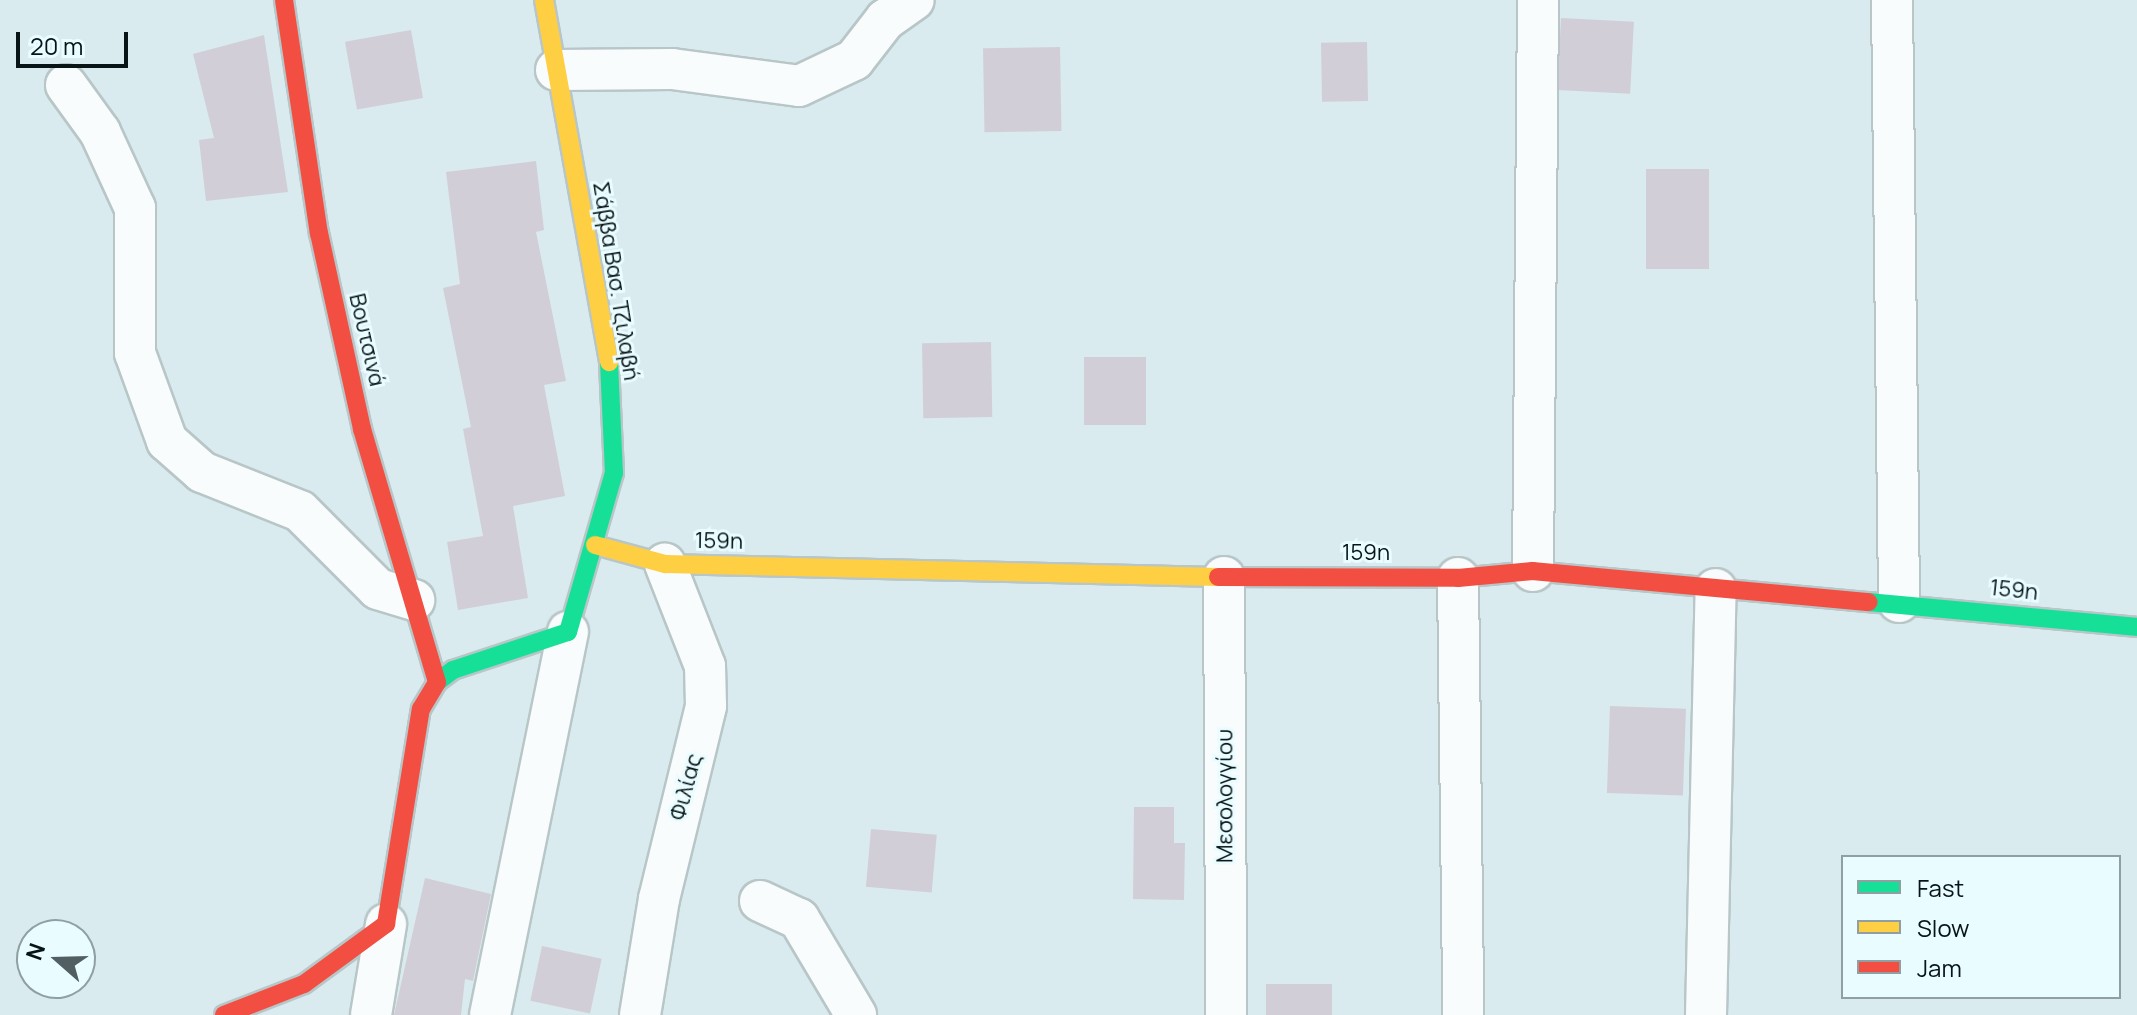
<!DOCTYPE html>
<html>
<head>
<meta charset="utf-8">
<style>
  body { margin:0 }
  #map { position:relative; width:2137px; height:1015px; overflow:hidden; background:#d9ebef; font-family:Manrope,sans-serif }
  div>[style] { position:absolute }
  .building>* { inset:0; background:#d2ced7; transform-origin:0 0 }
  .roads { filter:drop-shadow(2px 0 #b8c6c8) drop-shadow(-2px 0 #b8c6c8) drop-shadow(0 2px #b8c6c8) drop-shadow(0 -2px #b8c6c8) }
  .street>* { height:40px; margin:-20px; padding:0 20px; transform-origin:20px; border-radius:20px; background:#f9fcfd }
  .fast>* { height:18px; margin:-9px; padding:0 9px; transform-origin:9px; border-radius:9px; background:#16e098 }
  .slow>* { height:18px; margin:-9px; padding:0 9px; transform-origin:9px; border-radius:9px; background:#ffcf43 }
  .jam>* { height:18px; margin:-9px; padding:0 9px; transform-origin:9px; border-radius:9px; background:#f24e42 }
  span { translate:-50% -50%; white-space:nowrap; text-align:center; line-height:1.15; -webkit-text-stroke:6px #e9fcff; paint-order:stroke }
  .street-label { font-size:22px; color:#081416 }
  .legend { position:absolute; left:1841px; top:855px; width:280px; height:144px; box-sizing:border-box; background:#e9fcff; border:2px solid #8f9fa2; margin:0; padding:10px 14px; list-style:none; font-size:24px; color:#081416 }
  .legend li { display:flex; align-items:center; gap:16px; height:40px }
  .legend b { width:40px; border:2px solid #8f9fa2 }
  .north { position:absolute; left:16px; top:919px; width:80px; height:80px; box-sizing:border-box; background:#e9fcff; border:2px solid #8f9fa2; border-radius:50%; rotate:290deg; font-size:22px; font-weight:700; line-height:32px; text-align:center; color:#081416 }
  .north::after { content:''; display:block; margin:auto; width:28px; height:36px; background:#515f62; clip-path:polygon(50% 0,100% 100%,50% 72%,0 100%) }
  .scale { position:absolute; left:16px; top:32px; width:112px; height:36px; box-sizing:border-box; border:4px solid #081416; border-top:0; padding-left:10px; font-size:24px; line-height:28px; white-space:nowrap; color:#081416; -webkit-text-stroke:6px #e9fcff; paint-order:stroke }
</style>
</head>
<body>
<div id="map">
  <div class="building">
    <i style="left:1561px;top:18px;width:73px;height:72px;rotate:3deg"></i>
    <i style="left:411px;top:30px;width:69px;height:67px;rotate:80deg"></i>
    <i style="clip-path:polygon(264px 35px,288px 192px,206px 201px,199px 140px,214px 138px,193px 54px)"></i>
    <i style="left:1367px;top:42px;width:59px;height:46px;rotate:89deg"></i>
    <i style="left:1060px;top:47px;width:84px;height:77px;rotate:89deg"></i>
    <i style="clip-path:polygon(536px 161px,544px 230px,536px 232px,566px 381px,544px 385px,565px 496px,513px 506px,528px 598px,458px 610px,447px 542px,483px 536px,463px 429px,471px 427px,443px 288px,460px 284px,446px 172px)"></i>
    <i style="left:1646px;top:169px;width:63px;height:100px"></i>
    <i style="left:991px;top:342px;width:75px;height:69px;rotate:89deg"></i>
    <i style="left:1084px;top:357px;width:62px;height:68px"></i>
    <i style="left:1610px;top:706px;width:76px;height:87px;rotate:2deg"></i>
    <i style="clip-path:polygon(1134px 807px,1174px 807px,1174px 843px,1185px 843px,1184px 900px,1133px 899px)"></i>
    <i style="left:871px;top:829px;width:66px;height:58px;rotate:5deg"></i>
    <i style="clip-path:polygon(425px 878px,491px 894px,473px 981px,465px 979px,461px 1015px,394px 1015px)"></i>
    <i style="left:542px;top:946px;width:61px;height:56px;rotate:12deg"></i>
    <i style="left:1332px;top:984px;width:31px;height:66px;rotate:90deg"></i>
  </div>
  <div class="roads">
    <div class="street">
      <i style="left:1892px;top:0;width:602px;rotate:89.33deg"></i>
      <i style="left:556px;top:70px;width:116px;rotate:-0.5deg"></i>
      <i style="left:672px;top:69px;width:128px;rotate:7.6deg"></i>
      <i style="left:799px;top:86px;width:61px;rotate:-25.3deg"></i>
      <i style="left:854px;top:60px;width:51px;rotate:-52.2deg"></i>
      <i style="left:885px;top:20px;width:35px;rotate:-35deg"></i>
      <i style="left:66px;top:85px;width:58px;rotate:54.1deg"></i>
      <i style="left:100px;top:132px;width:84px;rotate:65.3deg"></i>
      <i style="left:135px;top:208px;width:145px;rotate:90deg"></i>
      <i style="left:135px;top:353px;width:94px;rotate:70deg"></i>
      <i style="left:167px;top:441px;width:47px;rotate:41.5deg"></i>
      <i style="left:202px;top:472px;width:105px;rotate:21.7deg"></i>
      <i style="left:300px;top:511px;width:110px;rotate:45deg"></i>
      <i style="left:378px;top:589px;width:38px;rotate:17deg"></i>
      <i style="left:1533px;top:571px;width:571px;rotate:-89.5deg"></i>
      <i style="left:1224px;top:577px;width:438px;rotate:89.7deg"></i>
      <i style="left:1458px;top:578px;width:437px;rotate:89.3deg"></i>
      <i style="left:760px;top:901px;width:43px;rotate:24.8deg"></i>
      <i style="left:799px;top:919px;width:112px;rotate:59.3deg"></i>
      <i style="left:371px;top:1015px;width:92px;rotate:-80.6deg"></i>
      <i style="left:490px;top:1015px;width:391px;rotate:-78.5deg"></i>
      <i style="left:640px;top:1015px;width:118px;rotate:-80.7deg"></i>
      <i style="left:659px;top:899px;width:199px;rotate:-76.3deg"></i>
      <i style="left:706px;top:706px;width:40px;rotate:-91.4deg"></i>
      <i style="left:705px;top:666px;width:110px;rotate:-111.4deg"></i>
      <i style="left:1706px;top:1015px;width:426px;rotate:-88.7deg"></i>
    </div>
    <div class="fast">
      <i style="left:1869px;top:602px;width:269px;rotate:5.3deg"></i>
      <i style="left:437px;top:682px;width:20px;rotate:-37deg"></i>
      <i style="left:453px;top:670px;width:121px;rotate:-18.3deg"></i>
      <i style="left:568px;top:632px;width:166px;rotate:-73.9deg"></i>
      <i style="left:614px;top:473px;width:111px;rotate:-92.6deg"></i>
    </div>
    <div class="slow">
      <i style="left:544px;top:0;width:368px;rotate:79.8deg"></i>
      <i style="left:595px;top:545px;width:73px;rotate:15.2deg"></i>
      <i style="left:665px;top:564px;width:553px;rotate:1.35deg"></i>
    </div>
    <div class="jam">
      <i style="left:284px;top:0;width:236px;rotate:81.5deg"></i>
      <i style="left:319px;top:233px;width:201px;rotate:77.6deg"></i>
      <i style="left:362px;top:429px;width:264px;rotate:73.5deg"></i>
      <i style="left:1218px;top:577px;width:240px;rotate:0.2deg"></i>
      <i style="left:1458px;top:578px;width:75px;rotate:-5.3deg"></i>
      <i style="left:1533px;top:571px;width:337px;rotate:5.3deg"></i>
      <i style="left:224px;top:1015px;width:86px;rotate:-21.2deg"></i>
      <i style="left:304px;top:984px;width:102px;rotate:-36.2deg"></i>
      <i style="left:386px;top:924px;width:218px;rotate:-80.8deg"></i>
      <i style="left:421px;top:709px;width:31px;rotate:-59deg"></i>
    </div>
  </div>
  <div class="street-label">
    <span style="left:616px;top:281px;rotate:81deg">Σάββα Βασ. Τζιλαβή</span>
    <span style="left:367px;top:340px;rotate:77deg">Βουτσινά</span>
    <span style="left:719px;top:541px;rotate:1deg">159η</span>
    <span style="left:1366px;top:553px">159η</span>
    <span style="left:2014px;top:590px;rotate:6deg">159η</span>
    <span style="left:686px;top:787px;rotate:-75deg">Φιλίας</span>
    <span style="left:1225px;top:796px;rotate:-90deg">Μεσολογγίου</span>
  </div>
  <ul class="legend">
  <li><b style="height:10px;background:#16e098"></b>Fast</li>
  <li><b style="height:10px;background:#ffcf43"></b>Slow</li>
  <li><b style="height:10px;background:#f24e42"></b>Jam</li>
  </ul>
  <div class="north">N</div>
  <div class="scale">20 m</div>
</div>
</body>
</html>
